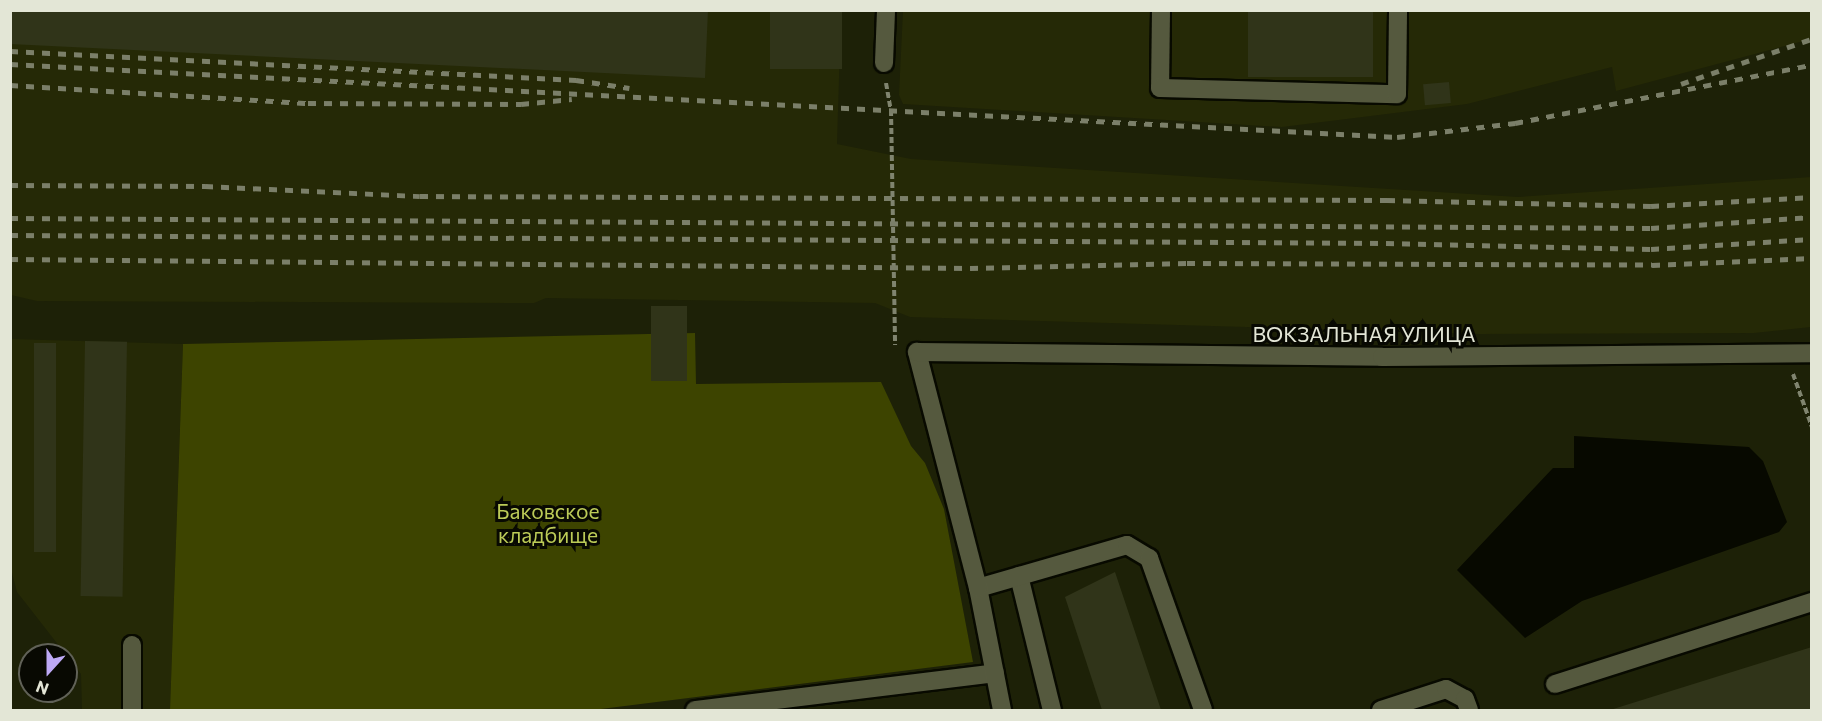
<!DOCTYPE html>
<html>
<head>
<meta charset="utf-8">
<style>
  body { margin:0 }
  #map { position:relative; width:1822px; height:721px; overflow:hidden; background:#1d2107; font-family:Commissioner,sans-serif }
  div>[style] { position:absolute }
  .built>* { inset:0; background:#252906 }
  .green>* { inset:0; background:#3d4400 }
  .water>* { inset:0; background:#070900 }
  .building>* { inset:0; background:#303419; transform-origin:0 0 }
  .path>* { height:4px; margin-top:-2px; transform-origin:0; background:repeating-linear-gradient(90deg,#80846f 0 6px,transparent 0 9px) }
  .roads { filter:drop-shadow(2px 0 #080a00) drop-shadow(-2px 0 #080a00) drop-shadow(0 2px #080a00) drop-shadow(0 -2px #080a00) }
  .minor>* { height:18px; margin:-9px; padding:0 9px; transform-origin:9px; border-radius:9px; background:#55593e }
  .rail>* { height:4.5px; margin-top:-2.25px; transform-origin:0; background:repeating-linear-gradient(90deg,#7b7f69 0 8px,transparent 0 16px) }
  span { translate:-50% -50%; white-space:nowrap; text-align:center; line-height:1.15; -webkit-text-stroke:6px #080902; paint-order:stroke }
  .street-label { font-size:21px; color:#e3e6d6 }
  .park-label { font-size:21px; color:#bccb57 }
  .frame { position:absolute; inset:0; border:12px solid #e3e6d6; pointer-events:none }
  .north { position:absolute; left:18px; top:643px; width:60px; height:60px; box-sizing:border-box; background:#080902; border:2px solid #606157; border-radius:50%; rotate:201deg; font-size:16px; font-weight:700; line-height:24px; text-align:center; color:#e3e6d6 }
  .north::after { content:''; display:block; margin:auto; width:21px; height:27px; background:#bda9f5; clip-path:polygon(50% 0,100% 100%,50% 72%,0 100%) }
</style>
</head>
<body>
<div id="map">
  <div class="built">
    <i style="clip-path:polygon(11px 11px,841px 11px,837px 144px,911px 159px,1518px 197px,1811px 177px,1811px 327px,1754px 333px,1480px 334px,910px 317px,875px 303px,546px 298px,534px 303px,37px 301px,11px 295px)"></i>
    <i style="clip-path:polygon(903px 11px,1811px 11px,1811px 39px,1616px 91px,1612px 67px,1467px 104px,1282px 127px,903px 104px,899px 95px)"></i>
    <i style="clip-path:polygon(11px 339px,183px 344px,170px 710px,82px 710px,81px 674px,17px 592px,11px 569px)"></i>
  </div>
  <div class="green">
    <i style="clip-path:polygon(695px 333px,696px 384px,881px 382px,911px 446px,925px 463px,944px 509px,973px 662px,593px 710px,170px 710px,183px 344px)"></i>
  </div>
  <div class="water">
    <i style="clip-path:polygon(1574px 436px,1749px 447px,1763px 461px,1787px 522px,1779px 532px,1582px 601px,1525px 638px,1457px 570px,1553px 468px,1574px 468px)"></i>
  </div>
  <div class="building">
    <i style="clip-path:polygon(10px 10px,708px 10px,705px 78px,10px 44px)"></i>
    <i style="left:770px;top:10px;width:72px;height:59px"></i>
    <i style="left:1248px;top:10px;width:125px;height:67px"></i>
    <i style="left:1449px;top:82px;width:21px;height:26px;rotate:85deg"></i>
    <i style="left:651px;top:306px;width:36px;height:75px"></i>
    <i style="left:85px;top:341px;width:42px;height:255px;rotate:1deg"></i>
    <i style="left:34px;top:343px;width:22px;height:209px"></i>
    <i style="clip-path:polygon(1115px 572px,1161px 710px,1102px 710px,1065px 597px)"></i>
    <i style="clip-path:polygon(1812px 647px,1812px 710px,1610px 710px)"></i>
  </div>
  <div class="path">
    <i style="left:886px;top:83px;width:27px;rotate:80deg"></i>
    <i style="left:891px;top:110px;width:235px;rotate:89deg"></i>
    <i style="left:1793px;top:374px;width:56px;rotate:70.3deg"></i>
  </div>
  <div class="roads">
    <div class="minor">
      <i style="left:1161px;top:10px;width:78px;rotate:90.7deg"></i>
      <i style="left:1160px;top:88px;width:237px;rotate:1.5deg"></i>
      <i style="left:1397px;top:94px;width:84px;rotate:-89.3deg"></i>
      <i style="left:884px;top:63px;width:53px;rotate:-87.8deg"></i>
      <i style="left:1019px;top:576px;width:138px;rotate:76.2deg"></i>
      <i style="left:978px;top:588px;width:155px;rotate:-16.1deg"></i>
      <i style="left:1127px;top:545px;width:26px;rotate:31deg"></i>
      <i style="left:1149px;top:558px;width:161px;rotate:70.4deg"></i>
      <i style="left:1555px;top:684px;width:270px;rotate:-17.7deg"></i>
      <i style="left:132px;top:710px;width:65px;rotate:-90deg"></i>
      <i style="left:695px;top:710px;width:302px;rotate:-7deg"></i>
      <i style="left:1002px;top:710px;width:124px;rotate:-101.1deg"></i>
      <i style="left:978px;top:588px;width:244px;rotate:-104.5deg"></i>
      <i style="left:917px;top:352px;width:465px;rotate:0.6deg"></i>
      <i style="left:1382px;top:357px;width:430px;rotate:-0.5deg"></i>
      <i style="left:1381px;top:710px;width:68px;rotate:-17.9deg"></i>
      <i style="left:1446px;top:689px;width:21px;rotate:28deg"></i>
      <i style="left:1465px;top:699px;width:12px;rotate:70deg"></i>
    </div>
  </div>
  <div class="rail">
    <i style="left:10px;top:51px;width:567px;rotate:2.93deg"></i>
    <i style="left:576px;top:80px;width:54px;rotate:8.6deg"></i>
    <i style="left:10px;top:64px;width:1389px;rotate:3.01deg"></i>
    <i style="left:1397px;top:137px;width:119px;rotate:-6.8deg"></i>
    <i style="left:1515px;top:123px;width:303px;rotate:-11.1deg"></i>
    <i style="left:1681px;top:84px;width:139px;rotate:-19deg"></i>
    <i style="left:10px;top:85px;width:299px;rotate:3.5deg"></i>
    <i style="left:308px;top:103px;width:213px;rotate:0.3deg"></i>
    <i style="left:521px;top:104px;width:51px;rotate:-5.6deg"></i>
    <i style="left:10px;top:185px;width:195px;rotate:0.3deg"></i>
    <i style="left:205px;top:186px;width:215px;rotate:2.7deg"></i>
    <i style="left:420px;top:196px;width:967px;rotate:0.24deg"></i>
    <i style="left:1387px;top:200px;width:264px;rotate:1.3deg"></i>
    <i style="left:1651px;top:206px;width:161px;rotate:-3.2deg"></i>
    <i style="left:10px;top:218px;width:1641px;rotate:0.35deg"></i>
    <i style="left:1651px;top:228px;width:161px;rotate:-3.9deg"></i>
    <i style="left:10px;top:235px;width:1376px;rotate:0.33deg"></i>
    <i style="left:1386px;top:243px;width:265px;rotate:1.3deg"></i>
    <i style="left:1651px;top:249px;width:161px;rotate:-3.6deg"></i>
    <i style="left:10px;top:259px;width:960px;rotate:0.54deg"></i>
    <i style="left:970px;top:268px;width:217px;rotate:-1.3deg"></i>
    <i style="left:1187px;top:263px;width:465px;rotate:0.2deg"></i>
    <i style="left:1652px;top:265px;width:160px;rotate:-2.5deg"></i>
  </div>
  <div class="street-label">
    <span style="left:1364px;top:334px">ВОКЗАЛЬНАЯ УЛИЦА</span>
  </div>
  <div class="park-label">
    <span style="left:548px;top:523px">Баковское<br>кладбище</span>
  </div>
  <div class="frame"></div>
  <div class="north">N</div>
</div>
</body>
</html>
